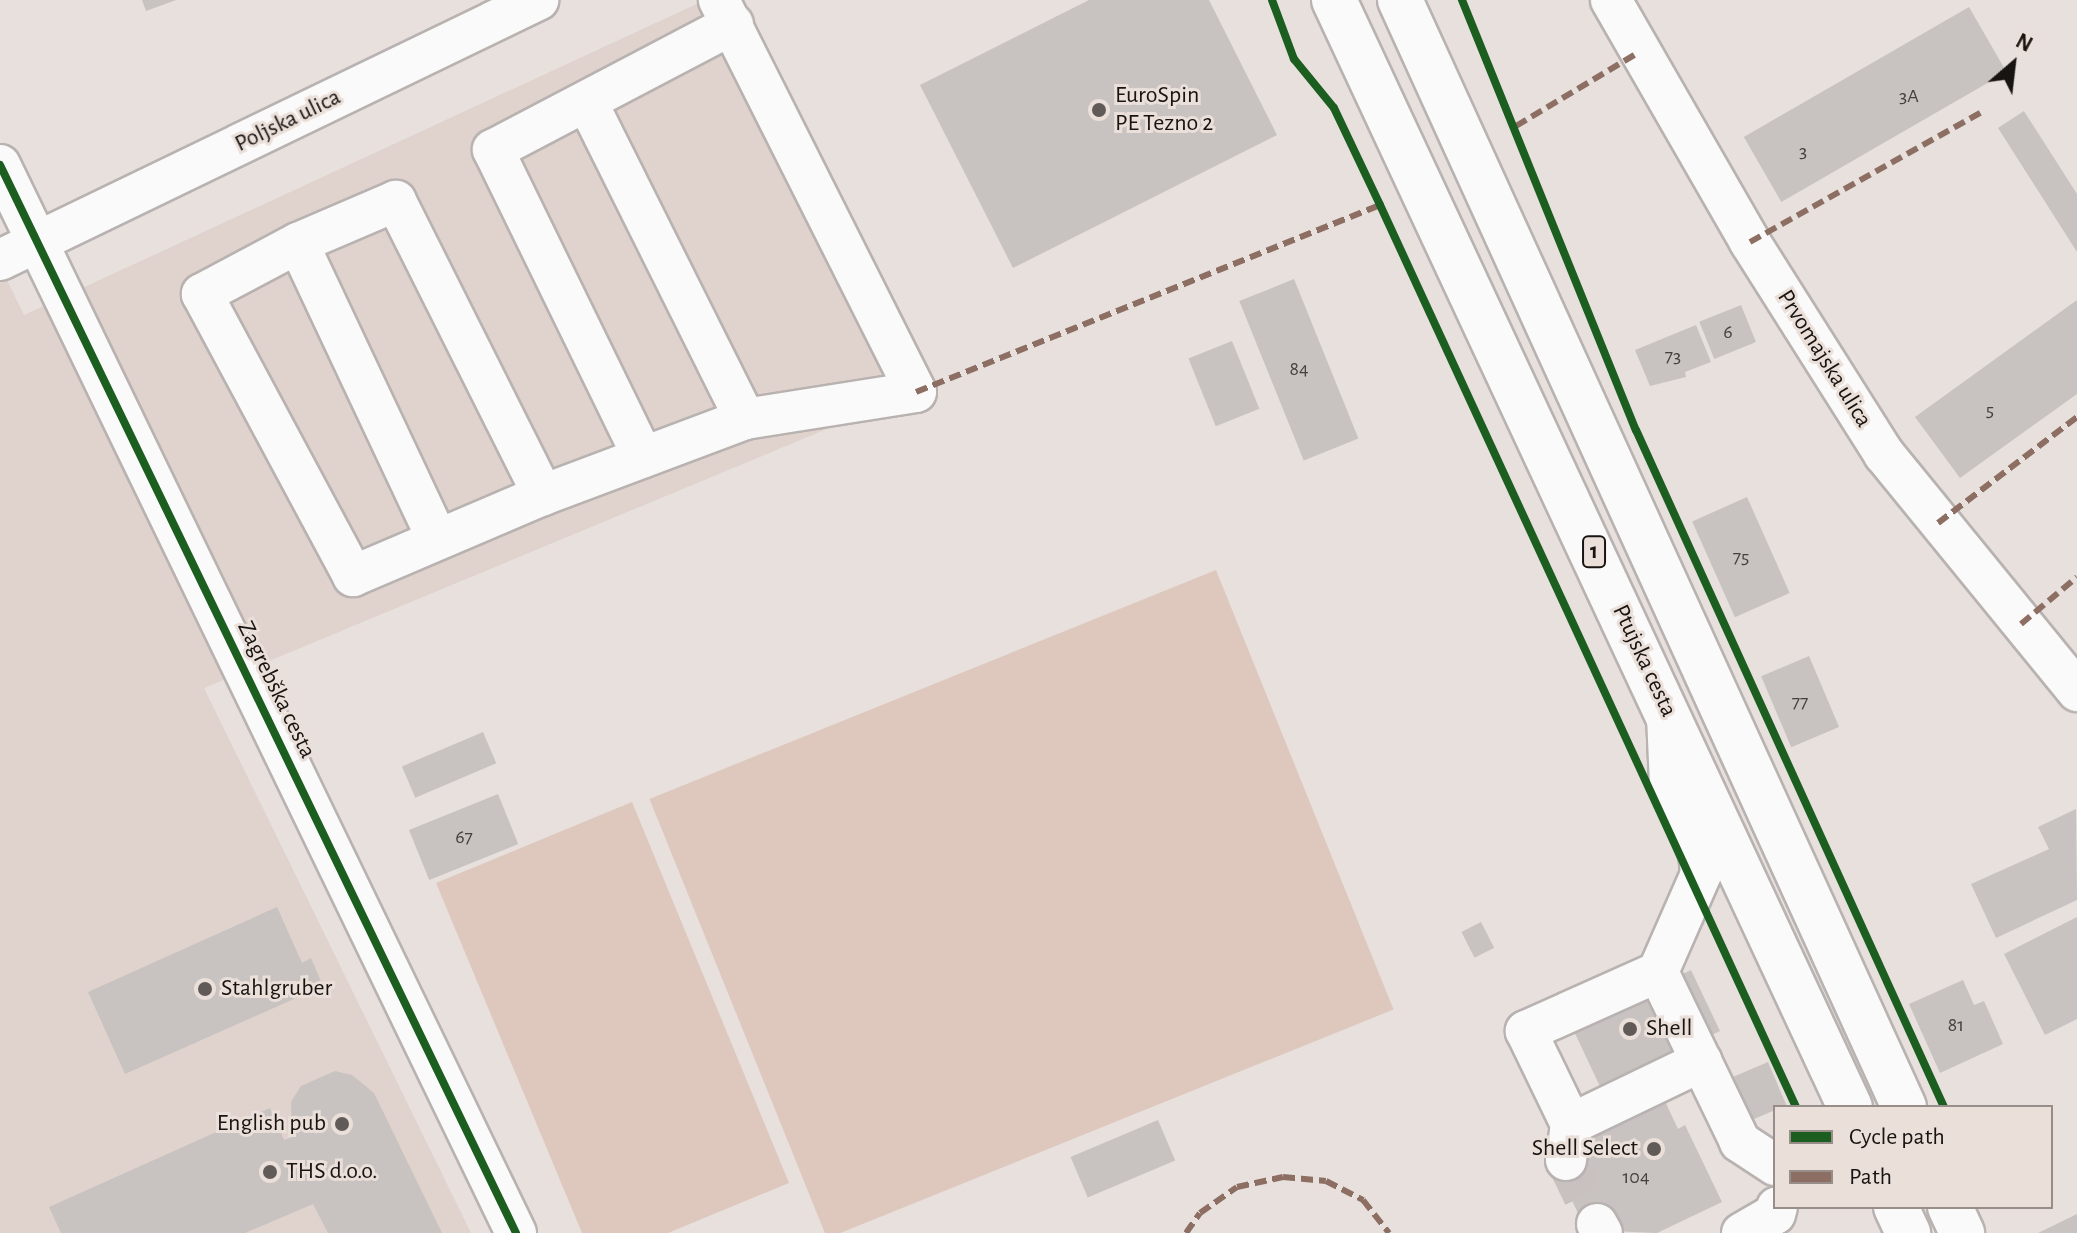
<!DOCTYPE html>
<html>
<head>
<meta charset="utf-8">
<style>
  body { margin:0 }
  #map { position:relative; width:2077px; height:1233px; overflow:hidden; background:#e7e0dd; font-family:"Alegreya Sans",sans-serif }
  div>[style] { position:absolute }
  .built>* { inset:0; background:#e0d2cc }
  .green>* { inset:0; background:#dec8bd; transform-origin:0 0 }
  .building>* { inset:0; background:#c8c3c0; transform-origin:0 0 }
  .minor-tunnel>* { height:40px; margin-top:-20px; transform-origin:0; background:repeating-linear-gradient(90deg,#c8c1bf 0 40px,transparent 0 60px) }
  .roads { filter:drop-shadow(2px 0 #b8b2b0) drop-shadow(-2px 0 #b8b2b0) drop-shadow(0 2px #b8b2b0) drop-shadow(0 -2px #b8b2b0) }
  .minor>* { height:40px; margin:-20px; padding:0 20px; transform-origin:20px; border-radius:20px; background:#fbfafa }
  .major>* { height:44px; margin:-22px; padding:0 22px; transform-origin:22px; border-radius:22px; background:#fbfafa }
  .quiet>* { height:6px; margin-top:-3px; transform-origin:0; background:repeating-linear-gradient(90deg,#8d6e63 0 12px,transparent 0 18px) }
  .cycleway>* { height:8px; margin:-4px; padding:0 4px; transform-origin:4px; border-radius:4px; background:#1b5e20 }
  .dots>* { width:22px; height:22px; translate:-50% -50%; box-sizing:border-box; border:4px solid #ebdfd9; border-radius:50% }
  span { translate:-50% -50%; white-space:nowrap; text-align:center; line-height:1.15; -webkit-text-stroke:6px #ebdfd9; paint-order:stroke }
  .number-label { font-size:20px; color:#44403e }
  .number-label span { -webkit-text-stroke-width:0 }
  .shield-label span { padding:2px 6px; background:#ebdfd9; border:2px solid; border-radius:6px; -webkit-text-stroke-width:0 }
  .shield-label { font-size:22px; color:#181412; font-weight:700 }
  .poi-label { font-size:24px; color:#181412 }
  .left { translate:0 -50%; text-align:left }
  .right { translate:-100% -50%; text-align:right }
  .street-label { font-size:24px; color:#181412 }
  .legend { position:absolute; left:1773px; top:1105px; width:280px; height:104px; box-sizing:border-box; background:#ebdfd9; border:2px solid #978e89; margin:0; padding:10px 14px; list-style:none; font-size:24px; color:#181412 }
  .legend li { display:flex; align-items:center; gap:16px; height:40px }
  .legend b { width:40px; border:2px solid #978e89 }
  .north { position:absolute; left:1973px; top:24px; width:80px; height:80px; -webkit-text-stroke:6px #ebdfd9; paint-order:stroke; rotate:28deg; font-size:22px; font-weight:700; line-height:32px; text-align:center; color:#181412 }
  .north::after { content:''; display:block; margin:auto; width:28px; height:36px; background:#181412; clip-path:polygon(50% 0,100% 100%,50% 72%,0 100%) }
</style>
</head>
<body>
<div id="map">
  <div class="built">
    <i style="clip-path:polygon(701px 2px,916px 392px,204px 688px,471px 1233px,0 1233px,0 266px,24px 315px)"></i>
  </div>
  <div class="green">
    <i style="left:1216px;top:570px;width:474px;height:611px;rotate:68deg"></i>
    <i style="clip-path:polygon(632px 802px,789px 1183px,668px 1233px,582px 1233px,436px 883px)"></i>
  </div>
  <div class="building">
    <i style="clip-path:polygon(142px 0,176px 0,146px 11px)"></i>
    <i style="clip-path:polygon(1089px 0,1209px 0,1277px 135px,1013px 268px,920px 85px)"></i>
    <i style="left:1969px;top:7px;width:75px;height:260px;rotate:60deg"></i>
    <i style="clip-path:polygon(2024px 111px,2077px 194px,2077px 252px,1998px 128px)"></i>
    <i style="left:1294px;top:279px;width:172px;height:59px;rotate:68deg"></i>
    <i style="clip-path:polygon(2077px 300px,2077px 394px,1960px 478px,1915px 417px)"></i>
    <i style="left:1741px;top:305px;width:40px;height:45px;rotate:68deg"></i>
    <i style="clip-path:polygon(1696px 325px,1711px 362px,1685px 372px,1686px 377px,1650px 386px,1635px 350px)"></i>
    <i style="left:1232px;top:341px;width:73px;height:47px;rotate:68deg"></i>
    <i style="left:1747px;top:497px;width:105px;height:60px;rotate:66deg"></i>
    <i style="left:1809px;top:656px;width:77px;height:52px;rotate:67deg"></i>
    <i style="left:483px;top:732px;width:34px;height:88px;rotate:67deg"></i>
    <i style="left:498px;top:794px;width:54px;height:96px;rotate:68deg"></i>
    <i style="clip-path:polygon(2076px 809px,2077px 900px,1996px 938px,1971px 884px,2049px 849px,2038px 827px)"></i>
    <i style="clip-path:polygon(277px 907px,302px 963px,311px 958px,323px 986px,125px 1074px,88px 992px)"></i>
    <i style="clip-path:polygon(2077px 917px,2077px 1019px,2045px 1035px,2004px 954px)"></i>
    <i style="left:1481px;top:922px;width:29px;height:22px;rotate:63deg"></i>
    <i style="clip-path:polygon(1691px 970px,1720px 1031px,1648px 1065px,1678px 1129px,1685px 1125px,1722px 1202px,1657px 1233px,1586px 1230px,1555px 1165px,1604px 1095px,1572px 1027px)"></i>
    <i style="clip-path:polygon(1963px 980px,1974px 1005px,1984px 1001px,2003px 1044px,1940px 1073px,1909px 1004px)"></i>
    <i style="left:1768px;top:1062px;width:47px;height:44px;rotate:67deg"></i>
    <i style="clip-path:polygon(335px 1071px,352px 1075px,374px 1093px,442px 1233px,328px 1233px,313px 1204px,245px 1233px,61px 1233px,49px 1207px,270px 1108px,284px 1140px,292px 1137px,291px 1102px,301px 1086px)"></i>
    <i style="left:1158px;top:1120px;width:44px;height:95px;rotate:67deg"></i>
    <i style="clip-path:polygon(2077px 1214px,2077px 1233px,2038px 1233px)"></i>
  </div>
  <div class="minor-tunnel">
    <i style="left:1566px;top:1160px;width:71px;rotate:64.2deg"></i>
  </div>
  <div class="roads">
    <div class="minor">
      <i style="left:1611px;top:0;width:279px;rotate:60.1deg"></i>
      <i style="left:1750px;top:242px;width:251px;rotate:57.7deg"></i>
      <i style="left:1884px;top:454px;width:306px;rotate:50.8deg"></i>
      <i style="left:587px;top:102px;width:354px;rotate:63.5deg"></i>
      <i style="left:0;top:165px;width:1186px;rotate:64.21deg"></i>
      <i style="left:298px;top:243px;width:326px;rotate:64.8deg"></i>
      <i style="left:0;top:260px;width:598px;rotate:-25.79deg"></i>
      <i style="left:643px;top:457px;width:342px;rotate:-116deg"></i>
      <i style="left:493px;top:150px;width:271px;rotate:-27.7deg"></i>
      <i style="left:543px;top:495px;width:329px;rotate:-116.6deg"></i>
      <i style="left:396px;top:201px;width:107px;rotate:156.8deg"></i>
      <i style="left:298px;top:243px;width:109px;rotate:152deg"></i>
      <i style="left:202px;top:294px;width:320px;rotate:61.8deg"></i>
      <i style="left:353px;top:576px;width:207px;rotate:-23.1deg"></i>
      <i style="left:543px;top:495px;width:216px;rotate:-20.6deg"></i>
      <i style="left:745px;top:419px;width:173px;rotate:-9deg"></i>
      <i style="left:916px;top:392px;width:439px;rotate:-116.7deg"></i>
      <i style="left:1667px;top:716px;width:68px;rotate:87.5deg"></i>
      <i style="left:1670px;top:784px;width:76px;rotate:67.5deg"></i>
      <i style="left:1699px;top:854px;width:20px;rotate:84deg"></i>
      <i style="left:1701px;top:874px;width:107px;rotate:113.7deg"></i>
      <i style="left:1658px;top:972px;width:189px;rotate:64.2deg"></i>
      <i style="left:1740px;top:1142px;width:42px;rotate:33.3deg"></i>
      <i style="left:1658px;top:972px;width:145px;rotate:155.9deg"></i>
      <i style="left:1526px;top:1031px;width:103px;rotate:64.2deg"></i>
      <i style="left:1571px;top:1124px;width:145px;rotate:-25.7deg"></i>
      <i style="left:1566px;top:1160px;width:36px;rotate:-82deg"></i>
      <i style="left:1597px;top:1224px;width:10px;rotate:61deg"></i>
      <i style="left:1742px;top:1233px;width:38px;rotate:-30deg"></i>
      <i style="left:1775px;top:1214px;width:7px;rotate:-74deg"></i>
    </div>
    <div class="major">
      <i style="left:1334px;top:0;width:1221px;rotate:65.01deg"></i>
      <i style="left:1400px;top:0;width:1216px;rotate:65.52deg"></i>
      <i style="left:1896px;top:1207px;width:29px;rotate:65deg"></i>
      <i style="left:1950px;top:1207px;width:29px;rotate:65deg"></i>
    </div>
  </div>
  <div class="quiet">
    <i style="left:1516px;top:126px;width:144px;rotate:-31deg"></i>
    <i style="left:1750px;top:242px;width:266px;rotate:-29.3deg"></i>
    <i style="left:916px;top:392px;width:500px;rotate:-21.95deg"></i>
    <i style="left:1938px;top:523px;width:175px;rotate:-37.3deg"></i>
    <i style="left:2021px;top:624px;width:73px;rotate:-40deg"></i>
    <i style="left:1186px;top:1233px;width:24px;rotate:-55deg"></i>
    <i style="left:1200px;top:1213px;width:45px;rotate:-35.1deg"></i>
    <i style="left:1237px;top:1187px;width:47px;rotate:-12.3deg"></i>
    <i style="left:1283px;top:1177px;width:43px;rotate:5.3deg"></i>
    <i style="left:1326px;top:1181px;width:42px;rotate:27.2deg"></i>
    <i style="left:1363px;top:1200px;width:42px;rotate:51.8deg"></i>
  </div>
  <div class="cycleway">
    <i style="left:1272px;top:0;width:63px;rotate:69.6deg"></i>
    <i style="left:1294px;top:59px;width:63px;rotate:50.8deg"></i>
    <i style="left:1334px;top:108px;width:107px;rotate:64.6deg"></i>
    <i style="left:1380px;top:205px;width:993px;rotate:65.24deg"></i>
    <i style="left:1462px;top:0;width:464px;rotate:68deg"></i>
    <i style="left:1636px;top:430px;width:744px;rotate:65.54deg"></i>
    <i style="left:0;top:165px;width:1186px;rotate:64.21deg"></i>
  </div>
  <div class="dots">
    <i style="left:1099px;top:110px;background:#605b59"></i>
    <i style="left:205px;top:989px;background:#605b59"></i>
    <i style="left:1630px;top:1029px;background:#605b59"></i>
    <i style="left:342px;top:1124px;background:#605b59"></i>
    <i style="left:1654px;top:1149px;background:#605b59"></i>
    <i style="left:270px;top:1172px;background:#605b59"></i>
  </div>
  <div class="number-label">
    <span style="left:1909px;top:96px">3A</span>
    <span style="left:1803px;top:151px">3</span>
    <span style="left:1728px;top:332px">6</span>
    <span style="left:1673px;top:356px">73</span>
    <span style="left:1299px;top:369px">84</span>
    <span style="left:1990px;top:410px">5</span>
    <span style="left:1741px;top:557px">75</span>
    <span style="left:1800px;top:702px">77</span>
    <span style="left:464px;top:837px">67</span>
    <span style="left:1956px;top:1025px">81</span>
    <span style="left:1636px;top:1177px">104</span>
  </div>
  <div class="shield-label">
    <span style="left:1594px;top:552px">1</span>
  </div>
  <div class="poi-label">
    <span class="left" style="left:1115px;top:110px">EuroSpin<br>PE Tezno 2</span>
    <span class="left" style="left:221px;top:989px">Stahlgruber</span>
    <span class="left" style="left:1646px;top:1029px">Shell</span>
    <span class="right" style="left:326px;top:1124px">English pub</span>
    <span class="right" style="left:1638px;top:1149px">Shell Select</span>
    <span class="left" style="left:286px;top:1172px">THS d.o.o.</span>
  </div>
  <div class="street-label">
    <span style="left:288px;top:121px;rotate:-26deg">Poljska ulica</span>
    <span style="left:1824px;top:359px;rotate:58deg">Prvomajska ulica</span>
    <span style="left:1644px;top:661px;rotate:65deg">Ptujska cesta</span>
    <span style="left:276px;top:690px;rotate:64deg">Zagrebška cesta</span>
  </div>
  <ul class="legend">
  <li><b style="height:10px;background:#1b5e20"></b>Cycle path</li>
  <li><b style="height:10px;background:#8d6e63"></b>Path</li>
  </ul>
  <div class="north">N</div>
</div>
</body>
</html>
